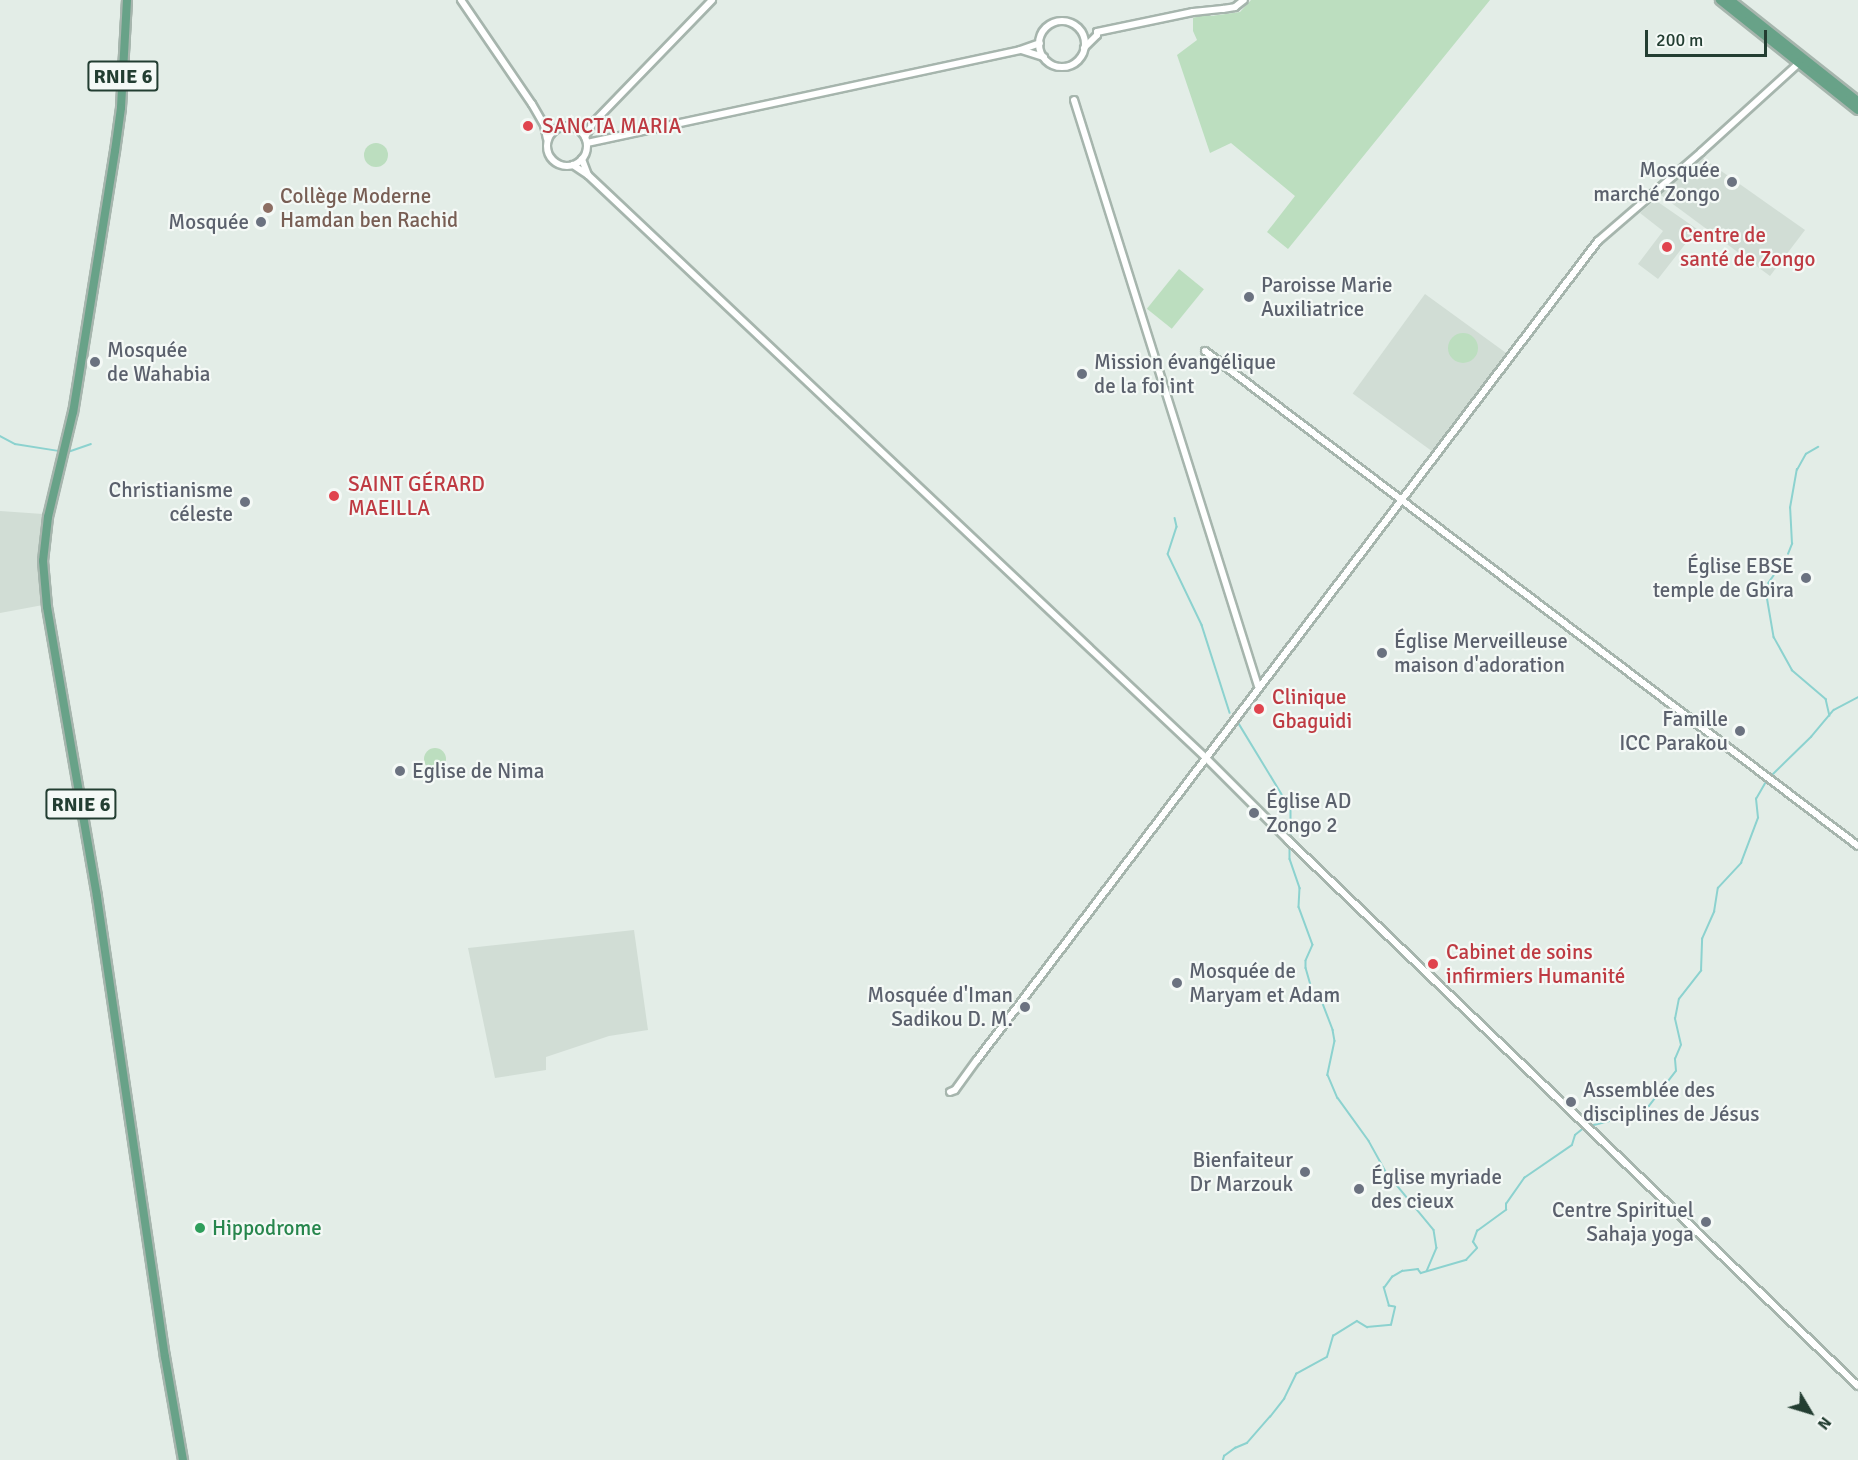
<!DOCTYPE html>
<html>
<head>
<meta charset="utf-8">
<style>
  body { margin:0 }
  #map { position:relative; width:1858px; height:1460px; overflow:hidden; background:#e3ede7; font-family:Signika,sans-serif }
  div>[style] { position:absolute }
  .built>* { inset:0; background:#d1ddd5; transform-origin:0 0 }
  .green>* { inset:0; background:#bcdebf; transform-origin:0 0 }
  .round { border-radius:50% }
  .stream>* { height:1.5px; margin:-0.75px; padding:0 0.75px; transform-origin:0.75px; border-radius:0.75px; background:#8cd2cf }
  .roads { filter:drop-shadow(2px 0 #a6b5ad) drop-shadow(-2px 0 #a6b5ad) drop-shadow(0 2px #a6b5ad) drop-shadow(0 -2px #a6b5ad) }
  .minor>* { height:6px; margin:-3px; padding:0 3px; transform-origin:3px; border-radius:3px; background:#fff }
  .minor>.ring { margin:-3px; padding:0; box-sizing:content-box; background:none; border:6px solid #fff; border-radius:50% }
  .major>* { height:8px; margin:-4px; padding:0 4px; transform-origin:4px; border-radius:4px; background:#68a288 }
  .dots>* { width:16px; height:16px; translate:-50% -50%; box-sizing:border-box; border:3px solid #f4f9f6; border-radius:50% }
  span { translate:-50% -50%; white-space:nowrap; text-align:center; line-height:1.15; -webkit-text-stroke:4.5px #f4f9f6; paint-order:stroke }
  .shield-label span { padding:2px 4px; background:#f4f9f6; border:2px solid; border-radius:4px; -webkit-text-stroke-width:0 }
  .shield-label { font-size:20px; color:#233e32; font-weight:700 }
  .health-label { font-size:21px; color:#be3a42 }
  .left { translate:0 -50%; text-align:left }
  .worship-label { font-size:21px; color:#5b616d }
  .right { translate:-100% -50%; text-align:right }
  .education-label { font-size:21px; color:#785e54 }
  .leisure-label { font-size:21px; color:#27864d }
  .north { position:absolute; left:1780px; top:1382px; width:60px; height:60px; -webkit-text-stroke:4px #f4f9f6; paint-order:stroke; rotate:128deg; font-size:16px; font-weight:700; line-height:24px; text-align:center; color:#233e32 }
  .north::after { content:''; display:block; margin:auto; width:21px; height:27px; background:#233e32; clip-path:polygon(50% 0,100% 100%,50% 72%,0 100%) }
  .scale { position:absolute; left:1645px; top:30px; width:122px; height:27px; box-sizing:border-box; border:3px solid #233e32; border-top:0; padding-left:8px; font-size:18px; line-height:21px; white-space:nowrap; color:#233e32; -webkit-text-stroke:4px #f4f9f6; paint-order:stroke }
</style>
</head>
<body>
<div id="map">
  <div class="built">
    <i style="clip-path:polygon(1700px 156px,1805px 230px,1770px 276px,1658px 193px)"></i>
    <i style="clip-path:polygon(1655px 200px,1697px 229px,1658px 279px,1638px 264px,1663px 231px,1640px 213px)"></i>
    <i style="left:1425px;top:294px;width:102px;height:123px;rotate:36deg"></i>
    <i style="clip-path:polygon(0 511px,43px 514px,37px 560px,43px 605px,0 613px)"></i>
    <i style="clip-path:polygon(634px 930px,648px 1030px,609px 1036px,546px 1057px,546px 1070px,495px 1078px,468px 948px)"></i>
  </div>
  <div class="green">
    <i style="clip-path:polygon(1251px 0,1490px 0,1288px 249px,1267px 232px,1295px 196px,1231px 143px,1210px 153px,1177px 55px,1197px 40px,1193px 31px,1193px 18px,1207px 13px,1211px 16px,1240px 12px)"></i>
    <i class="round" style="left:364px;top:143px;width:24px;height:24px"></i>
    <i style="left:1179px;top:269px;width:32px;height:51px;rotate:39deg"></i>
    <i class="round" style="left:1448px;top:333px;width:30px;height:30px"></i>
    <i class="round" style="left:424px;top:748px;width:22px;height:22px"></i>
  </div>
  <div class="stream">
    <i style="left:0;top:436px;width:17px;rotate:28deg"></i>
    <i style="left:15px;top:444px;width:45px;rotate:9deg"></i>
    <i style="left:68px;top:452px;width:24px;rotate:-19deg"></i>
    <i style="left:1175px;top:518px;width:9px;rotate:77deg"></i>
    <i style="left:1177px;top:527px;width:28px;rotate:108deg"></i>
    <i style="left:1168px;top:554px;width:79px;rotate:64.4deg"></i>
    <i style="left:1202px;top:625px;width:92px;rotate:72.3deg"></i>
    <i style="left:1788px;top:554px;width:11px;rotate:-68deg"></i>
    <i style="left:1792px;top:544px;width:36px;rotate:-93deg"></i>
    <i style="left:1790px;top:508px;width:39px;rotate:-80deg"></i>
    <i style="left:1797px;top:470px;width:18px;rotate:-61deg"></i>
    <i style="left:1806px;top:454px;width:14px;rotate:-30deg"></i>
    <i style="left:1783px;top:563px;width:24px;rotate:125deg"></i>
    <i style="left:1769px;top:583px;width:13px;rotate:99deg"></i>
    <i style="left:1767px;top:596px;width:42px;rotate:80.3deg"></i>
    <i style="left:1774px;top:637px;width:38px;rotate:61deg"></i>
    <i style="left:1792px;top:670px;width:45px;rotate:40.5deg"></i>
    <i style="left:1826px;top:699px;width:17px;rotate:77deg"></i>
    <i style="left:1238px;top:722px;width:102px;rotate:58.7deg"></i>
    <i style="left:1291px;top:809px;width:31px;rotate:90deg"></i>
    <i style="left:1771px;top:776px;width:56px;rotate:-44.3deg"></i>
    <i style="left:1811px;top:737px;width:35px;rotate:-50deg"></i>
    <i style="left:1834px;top:710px;width:27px;rotate:-28deg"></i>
    <i style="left:1290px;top:845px;width:14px;rotate:90deg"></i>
    <i style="left:1290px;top:859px;width:31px;rotate:71deg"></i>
    <i style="left:1300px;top:888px;width:19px;rotate:93deg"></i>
    <i style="left:1299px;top:907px;width:40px;rotate:69.8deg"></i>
    <i style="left:1313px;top:945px;width:17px;rotate:114deg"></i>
    <i style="left:1306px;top:961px;width:7px;rotate:90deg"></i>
    <i style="left:1306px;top:968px;width:26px;rotate:74deg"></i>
    <i style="left:1313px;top:993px;width:12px;rotate:42deg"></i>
    <i style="left:1322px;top:1001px;width:31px;rotate:69deg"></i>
    <i style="left:1333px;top:1030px;width:11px;rotate:80deg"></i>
    <i style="left:1335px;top:1041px;width:35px;rotate:102deg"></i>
    <i style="left:1328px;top:1075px;width:25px;rotate:67deg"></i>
    <i style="left:1338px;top:1098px;width:53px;rotate:54.2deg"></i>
    <i style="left:1369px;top:1141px;width:35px;rotate:61deg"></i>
    <i style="left:1386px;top:1172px;width:75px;rotate:50.4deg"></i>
    <i style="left:1434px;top:1230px;width:18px;rotate:81deg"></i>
    <i style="left:1437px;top:1248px;width:25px;rotate:113deg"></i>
    <i style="left:1590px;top:1126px;width:44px;rotate:-14.3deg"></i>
    <i style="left:1633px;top:1115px;width:18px;rotate:-29deg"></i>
    <i style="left:1649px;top:1106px;width:44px;rotate:-52.4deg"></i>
    <i style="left:1676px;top:1071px;width:12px;rotate:-95deg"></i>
    <i style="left:1675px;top:1059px;width:15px;rotate:-67deg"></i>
    <i style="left:1681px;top:1045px;width:27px;rotate:-103deg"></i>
    <i style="left:1675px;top:1019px;width:20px;rotate:-79deg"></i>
    <i style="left:1679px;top:999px;width:36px;rotate:-52deg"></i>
    <i style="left:1701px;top:971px;width:32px;rotate:-88deg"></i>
    <i style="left:1702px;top:939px;width:30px;rotate:-66deg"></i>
    <i style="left:1714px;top:912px;width:24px;rotate:-81deg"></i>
    <i style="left:1718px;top:888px;width:34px;rotate:-47deg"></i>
    <i style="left:1741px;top:863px;width:48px;rotate:-69.3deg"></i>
    <i style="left:1758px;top:818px;width:19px;rotate:-96deg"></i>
    <i style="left:1756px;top:799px;width:22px;rotate:-60deg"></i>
    <i style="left:1223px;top:1460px;width:4px;rotate:-76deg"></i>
    <i style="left:1224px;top:1456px;width:14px;rotate:-36deg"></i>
    <i style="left:1235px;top:1448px;width:13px;rotate:-23deg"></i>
    <i style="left:1247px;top:1443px;width:35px;rotate:-49deg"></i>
    <i style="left:1270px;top:1417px;width:23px;rotate:-52deg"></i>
    <i style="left:1284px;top:1399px;width:28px;rotate:-64deg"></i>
    <i style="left:1296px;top:1374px;width:35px;rotate:-29deg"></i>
    <i style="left:1327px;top:1357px;width:22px;rotate:-74deg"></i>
    <i style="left:1333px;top:1336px;width:28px;rotate:-32deg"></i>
    <i style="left:1357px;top:1321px;width:12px;rotate:31deg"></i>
    <i style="left:1367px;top:1327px;width:24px;rotate:-5deg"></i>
    <i style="left:1391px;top:1325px;width:18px;rotate:-77deg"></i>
    <i style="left:1395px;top:1307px;width:6px;rotate:-171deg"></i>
    <i style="left:1389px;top:1306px;width:19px;rotate:-106deg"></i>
    <i style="left:1384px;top:1288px;width:14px;rotate:-54deg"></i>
    <i style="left:1392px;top:1277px;width:12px;rotate:-31deg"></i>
    <i style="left:1402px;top:1271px;width:16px;rotate:-7deg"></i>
    <i style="left:1418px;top:1269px;width:5px;rotate:53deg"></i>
    <i style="left:1421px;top:1273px;width:47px;rotate:-16.1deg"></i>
    <i style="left:1466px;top:1260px;width:16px;rotate:-47deg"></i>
    <i style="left:1477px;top:1248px;width:7px;rotate:-124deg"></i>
    <i style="left:1473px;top:1242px;width:12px;rotate:-70deg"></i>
    <i style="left:1477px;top:1231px;width:36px;rotate:-36deg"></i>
    <i style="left:1506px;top:1210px;width:6px;rotate:-90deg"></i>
    <i style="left:1506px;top:1204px;width:32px;rotate:-55deg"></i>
    <i style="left:1524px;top:1178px;width:58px;rotate:-34.5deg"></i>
    <i style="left:1572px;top:1145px;width:10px;rotate:-73deg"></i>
    <i style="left:1575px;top:1135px;width:13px;rotate:-39deg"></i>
  </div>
  <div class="roads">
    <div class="minor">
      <i style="left:461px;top:0;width:126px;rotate:55.7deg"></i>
      <i style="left:532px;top:104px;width:24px;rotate:60deg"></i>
      <i style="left:544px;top:125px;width:14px;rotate:78deg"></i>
      <i class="ring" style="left:1039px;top:21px;width:40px;height:40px"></i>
      <i style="left:1084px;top:48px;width:18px;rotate:-45deg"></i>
      <i style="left:1097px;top:35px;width:3px;rotate:-90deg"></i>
      <i style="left:1097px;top:32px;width:98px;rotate:-11.8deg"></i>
      <i style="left:1193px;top:12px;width:30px;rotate:-6deg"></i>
      <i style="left:1223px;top:9px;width:12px;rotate:-9deg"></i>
      <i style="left:1235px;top:7px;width:11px;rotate:-38deg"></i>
      <i style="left:1021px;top:50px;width:24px;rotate:17deg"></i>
      <i style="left:1074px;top:100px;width:614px;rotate:72.57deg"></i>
      <i class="ring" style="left:547px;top:126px;width:34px;height:34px"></i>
      <i style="left:585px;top:137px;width:16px;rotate:-60deg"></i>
      <i style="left:593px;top:123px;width:171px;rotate:-45.9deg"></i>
      <i style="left:587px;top:143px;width:443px;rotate:-12.1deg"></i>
      <i style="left:1020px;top:50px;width:21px;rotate:-19deg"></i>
      <i style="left:573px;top:165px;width:18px;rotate:34deg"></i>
      <i style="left:588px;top:175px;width:17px;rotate:-111deg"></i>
      <i style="left:588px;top:175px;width:848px;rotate:43.33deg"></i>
      <i style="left:1205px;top:757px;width:117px;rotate:45deg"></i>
      <i style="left:1288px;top:840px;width:789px;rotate:43.77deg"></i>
      <i style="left:1205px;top:351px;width:819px;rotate:37.16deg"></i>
      <i style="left:950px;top:1092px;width:5px;rotate:-22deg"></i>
      <i style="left:955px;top:1090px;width:37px;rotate:-54deg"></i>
      <i style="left:977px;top:1060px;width:1028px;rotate:-52.83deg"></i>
      <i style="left:1598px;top:241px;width:136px;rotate:-40.8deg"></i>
      <i style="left:1701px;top:152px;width:132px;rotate:-42.2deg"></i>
    </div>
    <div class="major">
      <i style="left:127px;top:0;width:108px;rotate:93.2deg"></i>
      <i style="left:121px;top:108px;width:43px;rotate:97.9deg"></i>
      <i style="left:115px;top:151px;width:264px;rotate:99.1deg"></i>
      <i style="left:73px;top:412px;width:108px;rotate:103.4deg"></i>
      <i style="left:48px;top:517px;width:44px;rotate:96.5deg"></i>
      <i style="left:43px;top:561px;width:46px;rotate:85deg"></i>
      <i style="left:47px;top:607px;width:294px;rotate:80.2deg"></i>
      <i style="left:97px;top:897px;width:465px;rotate:81.6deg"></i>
      <i style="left:165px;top:1357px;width:105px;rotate:80.1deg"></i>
      <i style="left:1720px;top:0;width:176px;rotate:38.6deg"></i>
      <i style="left:1730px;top:0;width:163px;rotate:38.3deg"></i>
    </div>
  </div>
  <div class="dots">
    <i style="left:528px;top:126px;background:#e0444e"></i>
    <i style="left:1732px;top:182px;background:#6b7280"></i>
    <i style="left:268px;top:208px;background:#8d6e63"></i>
    <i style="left:261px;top:222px;background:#6b7280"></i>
    <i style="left:1667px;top:247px;background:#e0444e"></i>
    <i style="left:1249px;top:297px;background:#6b7280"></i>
    <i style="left:95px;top:362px;background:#6b7280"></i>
    <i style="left:1082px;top:374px;background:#6b7280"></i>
    <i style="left:334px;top:496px;background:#e0444e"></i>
    <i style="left:245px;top:502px;background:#6b7280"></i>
    <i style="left:1806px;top:578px;background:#6b7280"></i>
    <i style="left:1382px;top:653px;background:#6b7280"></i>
    <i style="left:1259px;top:709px;background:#e0444e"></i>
    <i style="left:1740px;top:731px;background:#6b7280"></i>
    <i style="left:400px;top:771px;background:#6b7280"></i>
    <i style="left:1254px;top:813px;background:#6b7280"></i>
    <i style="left:1433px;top:964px;background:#e0444e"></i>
    <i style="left:1177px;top:983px;background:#6b7280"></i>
    <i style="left:1025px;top:1007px;background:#6b7280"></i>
    <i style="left:1571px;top:1102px;background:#6b7280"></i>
    <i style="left:1305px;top:1172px;background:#6b7280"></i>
    <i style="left:1359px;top:1189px;background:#6b7280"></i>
    <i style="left:1706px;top:1222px;background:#6b7280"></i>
    <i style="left:200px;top:1228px;background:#2e9e5b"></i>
  </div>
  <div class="shield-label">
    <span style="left:123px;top:76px">RNIE 6</span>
    <span style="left:81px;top:804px">RNIE 6</span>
  </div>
  <div class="health-label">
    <span class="left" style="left:542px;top:126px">SANCTA MARIA</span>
    <span class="left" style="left:1680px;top:247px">Centre de<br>santé de Zongo</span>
    <span class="left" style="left:348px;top:496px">SAINT GÉRARD<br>MAEILLA</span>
    <span class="left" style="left:1272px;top:709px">Clinique<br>Gbaguidi</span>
    <span class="left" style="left:1446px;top:964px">Cabinet de soins<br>infirmiers Humanité</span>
  </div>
  <div class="worship-label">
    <span class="right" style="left:1720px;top:182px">Mosquée<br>marché Zongo</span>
    <span class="right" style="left:249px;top:222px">Mosquée</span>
    <span class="left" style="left:1261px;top:297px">Paroisse Marie<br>Auxiliatrice</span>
    <span class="left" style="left:107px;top:362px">Mosquée<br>de Wahabia</span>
    <span class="left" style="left:1094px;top:374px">Mission évangélique<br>de la foi int</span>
    <span class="right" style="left:233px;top:502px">Christianisme<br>céleste</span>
    <span class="right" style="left:1794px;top:578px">Église EBSE<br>temple de Gbira</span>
    <span class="left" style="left:1394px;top:653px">Église Merveilleuse<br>maison d'adoration</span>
    <span class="right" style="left:1728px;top:731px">Famille<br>ICC Parakou</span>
    <span class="left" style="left:412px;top:771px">Eglise de Nima</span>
    <span class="left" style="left:1266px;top:813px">Église AD<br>Zongo 2</span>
    <span class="left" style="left:1189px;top:983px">Mosquée de<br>Maryam et Adam</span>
    <span class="right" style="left:1013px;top:1007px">Mosquée d'Iman<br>Sadikou D. M.</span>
    <span class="left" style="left:1583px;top:1102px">Assemblée des<br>disciplines de Jésus</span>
    <span class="right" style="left:1293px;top:1172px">Bienfaiteur<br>Dr Marzouk</span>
    <span class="left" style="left:1371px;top:1189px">Église myriade<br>des cieux</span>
    <span class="right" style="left:1694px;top:1222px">Centre Spirituel<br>Sahaja yoga</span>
  </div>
  <div class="education-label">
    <span class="left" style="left:280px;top:208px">Collège Moderne<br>Hamdan ben Rachid</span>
  </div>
  <div class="leisure-label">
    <span class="left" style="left:212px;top:1228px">Hippodrome</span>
  </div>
  <div class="north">N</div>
  <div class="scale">200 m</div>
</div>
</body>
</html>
